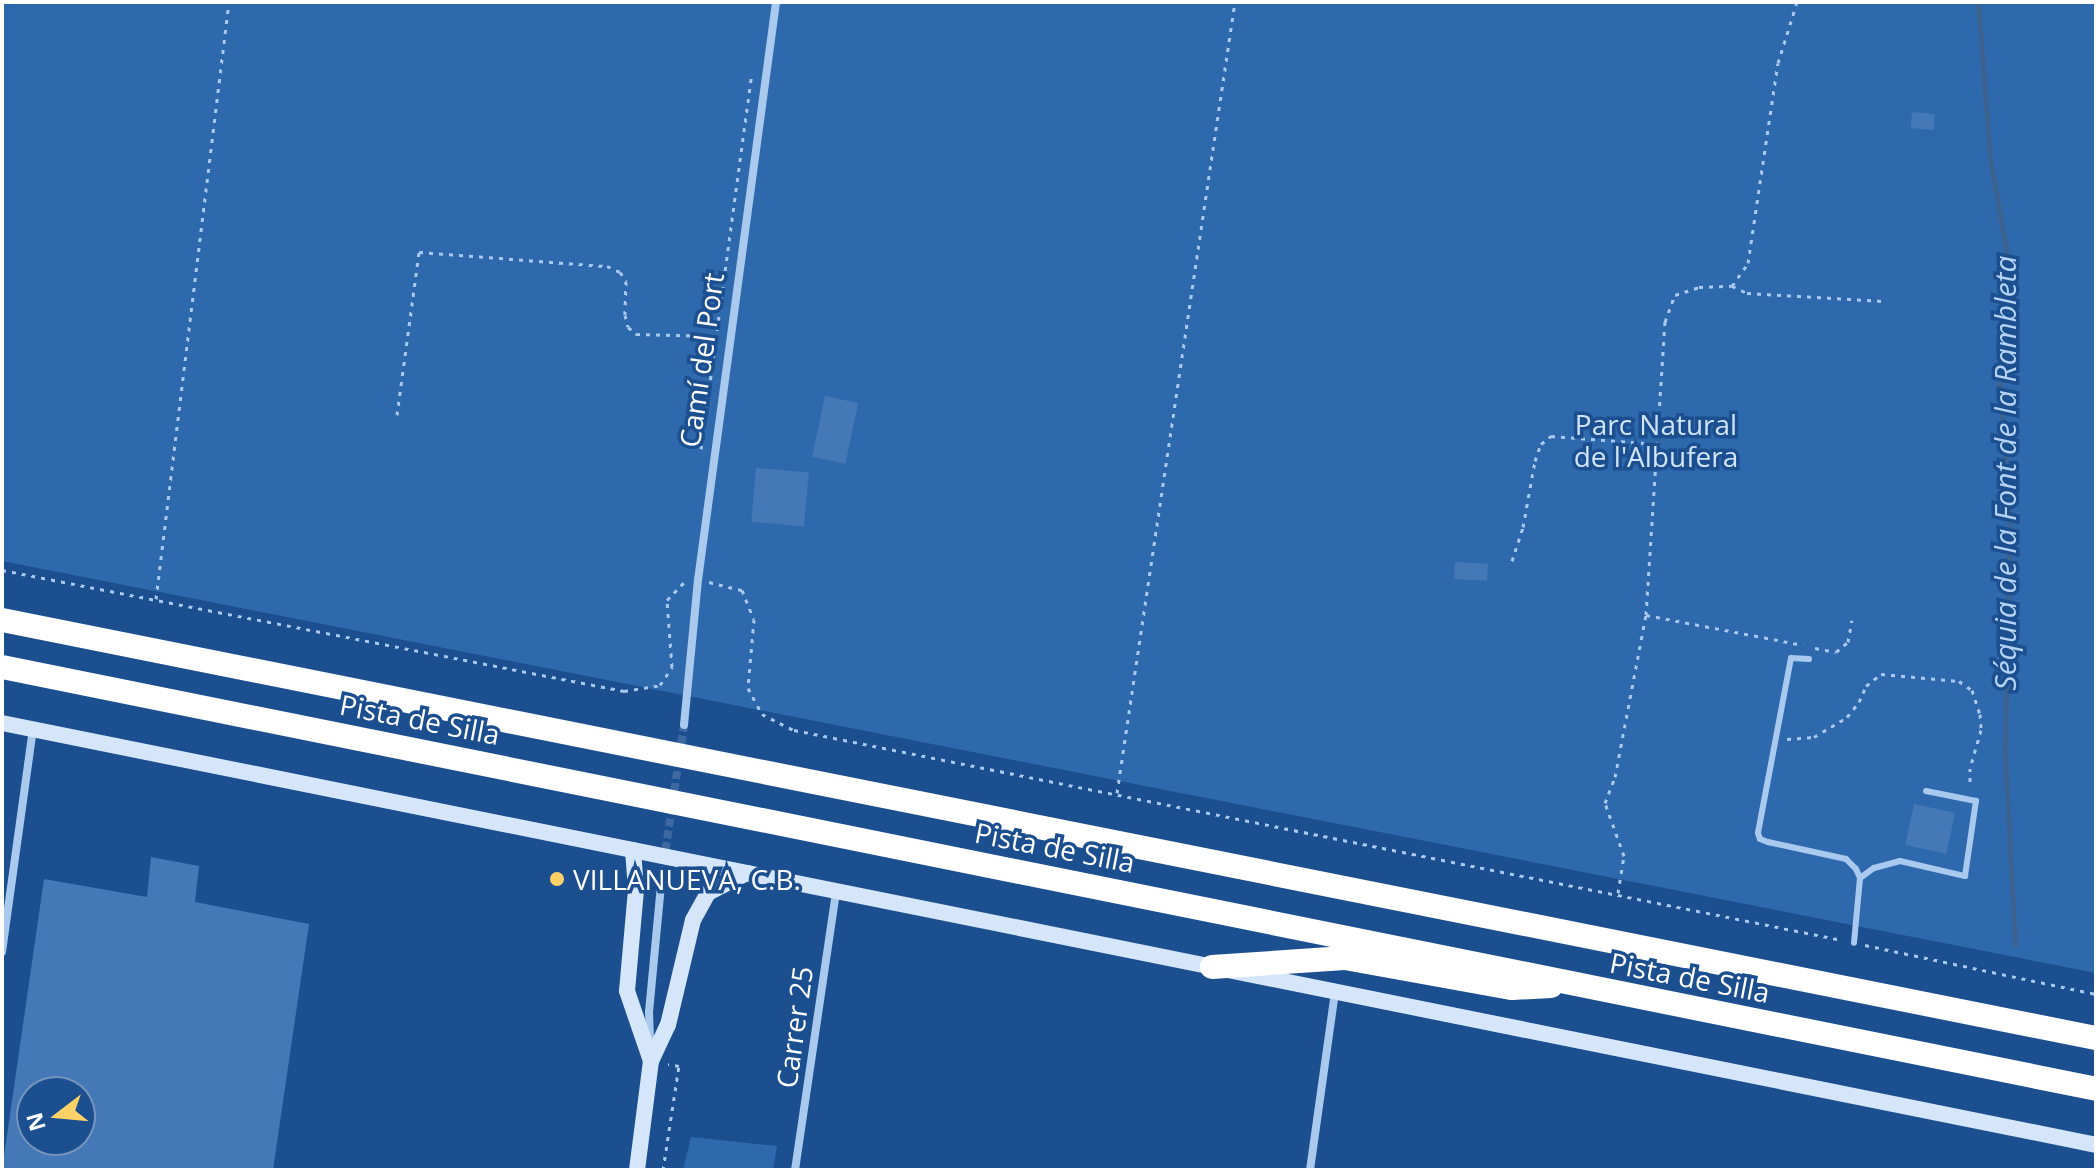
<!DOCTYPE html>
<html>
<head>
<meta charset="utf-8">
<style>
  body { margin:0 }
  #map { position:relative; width:2098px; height:1172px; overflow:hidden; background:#1b4f8f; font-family:"Open Sans",sans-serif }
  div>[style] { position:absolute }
  .green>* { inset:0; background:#2e69ad }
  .stream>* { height:5px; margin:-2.5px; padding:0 2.5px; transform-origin:2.5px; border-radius:2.5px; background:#3c6290 }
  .building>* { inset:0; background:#4478b7; transform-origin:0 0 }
  .street-tunnel>* { height:8px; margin-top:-4px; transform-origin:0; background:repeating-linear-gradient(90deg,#3d69a0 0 8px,transparent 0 12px) }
  .path>* { height:3px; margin-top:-1.5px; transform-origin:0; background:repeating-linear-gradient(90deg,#a9c9ee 0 4px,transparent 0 10px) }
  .lane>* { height:6px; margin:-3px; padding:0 3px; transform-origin:3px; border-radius:3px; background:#a9c9ee }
  .street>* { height:8px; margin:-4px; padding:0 4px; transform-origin:4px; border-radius:4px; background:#a9c9ee }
  .secondary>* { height:16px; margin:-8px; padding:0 8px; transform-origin:8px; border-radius:8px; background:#d6e6fa }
  .highway>* { height:24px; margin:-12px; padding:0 12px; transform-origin:12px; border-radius:12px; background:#fff }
  .dots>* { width:22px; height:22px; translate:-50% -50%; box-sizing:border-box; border:4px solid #1b4f8f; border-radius:50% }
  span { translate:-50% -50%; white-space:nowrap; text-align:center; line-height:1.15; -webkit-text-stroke:7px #1b4f8f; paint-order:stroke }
  .street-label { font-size:28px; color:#fff }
  .park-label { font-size:28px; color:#cfe3fa }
  .poi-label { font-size:28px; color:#fff }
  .left { translate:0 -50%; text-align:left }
  .water-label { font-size:30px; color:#b5d3f5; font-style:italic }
  .frame { position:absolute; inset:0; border:4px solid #fff; pointer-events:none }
  .north { position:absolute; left:16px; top:1076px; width:80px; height:80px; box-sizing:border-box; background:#1b4f8f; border:2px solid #7695bc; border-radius:50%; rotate:254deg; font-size:22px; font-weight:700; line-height:32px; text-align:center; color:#fff }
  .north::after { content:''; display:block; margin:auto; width:28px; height:36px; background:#ffd166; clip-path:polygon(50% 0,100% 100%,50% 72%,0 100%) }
</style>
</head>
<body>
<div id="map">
  <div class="green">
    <i style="clip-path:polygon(2px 2px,2096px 2px,2096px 973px,2px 561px)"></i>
    <i style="clip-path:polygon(691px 1137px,777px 1146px,773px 1170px,683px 1170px)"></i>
  </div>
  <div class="stream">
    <i style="left:1978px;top:2px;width:157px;rotate:85.6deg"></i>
    <i style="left:1990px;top:159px;width:102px;rotate:79.8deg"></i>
    <i style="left:2008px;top:259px;width:118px;rotate:94.4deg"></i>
    <i style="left:1999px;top:377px;width:137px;rotate:85.4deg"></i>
    <i style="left:2010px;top:514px;width:240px;rotate:91.2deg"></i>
    <i style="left:2005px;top:754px;width:191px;rotate:87deg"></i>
  </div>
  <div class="building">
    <i style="left:1912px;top:112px;width:23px;height:16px;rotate:5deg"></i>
    <i style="left:825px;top:396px;width:34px;height:62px;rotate:12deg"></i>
    <i style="left:756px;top:468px;width:53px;height:54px;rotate:5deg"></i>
    <i style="left:1455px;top:562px;width:33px;height:17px;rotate:3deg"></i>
    <i style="left:1914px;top:804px;width:42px;height:42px;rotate:12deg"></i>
    <i style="clip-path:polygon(evenodd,151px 857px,199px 866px,195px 902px,309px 924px,273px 1170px,2px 1170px,44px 879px,147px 897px,151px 857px,32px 1092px,80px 1092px,80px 1140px,32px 1140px,32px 1092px)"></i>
  </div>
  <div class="street-tunnel">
    <i style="left:662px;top:874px;width:151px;rotate:-81.6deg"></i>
  </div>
  <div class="path">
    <i style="left:1732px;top:286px;width:17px;rotate:25deg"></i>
    <i style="left:1747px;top:293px;width:136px;rotate:3.4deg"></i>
    <i style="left:397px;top:415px;width:164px;rotate:-82.3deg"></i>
    <i style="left:419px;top:252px;width:189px;rotate:4.3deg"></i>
    <i style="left:607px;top:266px;width:14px;rotate:25deg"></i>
    <i style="left:620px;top:272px;width:11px;rotate:56deg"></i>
    <i style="left:626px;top:281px;width:34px;rotate:92deg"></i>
    <i style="left:625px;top:315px;width:12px;rotate:76deg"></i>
    <i style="left:628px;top:327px;width:11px;rotate:41deg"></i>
    <i style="left:636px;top:334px;width:79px;rotate:1.5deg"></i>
    <i style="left:701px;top:449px;width:380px;rotate:-82.3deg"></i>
    <i style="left:1512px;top:561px;width:36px;rotate:-72deg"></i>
    <i style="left:1523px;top:527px;width:67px;rotate:-79.7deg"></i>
    <i style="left:1535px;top:461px;width:18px;rotate:-71deg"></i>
    <i style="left:1541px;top:444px;width:13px;rotate:-39deg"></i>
    <i style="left:1551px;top:436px;width:107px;rotate:4.3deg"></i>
    <i style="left:2px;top:570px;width:634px;rotate:11.01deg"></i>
    <i style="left:624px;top:691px;width:36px;rotate:-9deg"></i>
    <i style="left:660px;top:685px;width:22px;rotate:-56deg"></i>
    <i style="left:672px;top:667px;width:67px;rotate:-94.3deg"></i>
    <i style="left:667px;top:600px;width:28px;rotate:-46deg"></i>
    <i style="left:709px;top:582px;width:34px;rotate:14deg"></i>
    <i style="left:742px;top:590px;width:31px;rotate:68deg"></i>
    <i style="left:754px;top:619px;width:69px;rotate:95deg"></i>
    <i style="left:748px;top:688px;width:30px;rotate:62deg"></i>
    <i style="left:762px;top:714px;width:36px;rotate:27deg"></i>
    <i style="left:794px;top:730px;width:1069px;rotate:11.33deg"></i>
    <i style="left:156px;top:599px;width:601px;rotate:-83.03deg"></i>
    <i style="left:1646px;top:615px;width:160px;rotate:10.8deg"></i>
    <i style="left:1815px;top:648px;width:21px;rotate:11deg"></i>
    <i style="left:1836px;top:652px;width:16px;rotate:-40deg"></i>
    <i style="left:1848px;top:642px;width:22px;rotate:-80deg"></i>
    <i style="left:1787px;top:739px;width:27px;rotate:-4deg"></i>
    <i style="left:1814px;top:737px;width:39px;rotate:-31deg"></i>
    <i style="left:1847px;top:717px;width:19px;rotate:-51deg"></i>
    <i style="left:1859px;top:702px;width:17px;rotate:-66deg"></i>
    <i style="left:1866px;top:686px;width:19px;rotate:-39deg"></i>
    <i style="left:1881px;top:674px;width:78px;rotate:5.1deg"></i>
    <i style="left:1959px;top:681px;width:16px;rotate:35deg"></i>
    <i style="left:1972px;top:690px;width:25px;rotate:72deg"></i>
    <i style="left:1980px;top:714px;width:16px;rotate:86deg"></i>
    <i style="left:1981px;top:730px;width:40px;rotate:106deg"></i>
    <i style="left:1970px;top:768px;width:18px;rotate:90deg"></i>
    <i style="left:1117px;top:793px;width:800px;rotate:-81.52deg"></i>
    <i style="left:1618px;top:893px;width:37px;rotate:-81deg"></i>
    <i style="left:1624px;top:856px;width:56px;rotate:-109.7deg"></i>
    <i style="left:1605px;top:803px;width:28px;rotate:-69deg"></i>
    <i style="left:1615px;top:777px;width:165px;rotate:-79.2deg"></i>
    <i style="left:1646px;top:615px;width:294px;rotate:-86.3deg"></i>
    <i style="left:1665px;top:322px;width:29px;rotate:-70deg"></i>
    <i style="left:1675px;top:295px;width:25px;rotate:-18deg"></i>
    <i style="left:1699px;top:287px;width:33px;rotate:-2deg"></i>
    <i style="left:1732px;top:286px;width:28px;rotate:-55deg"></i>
    <i style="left:1748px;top:263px;width:202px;rotate:-81.5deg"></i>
    <i style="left:1778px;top:63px;width:64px;rotate:-72.7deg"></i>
    <i style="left:1865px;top:945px;width:236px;rotate:12deg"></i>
    <i style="left:663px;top:1170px;width:105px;rotate:-81.3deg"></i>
    <i style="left:679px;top:1066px;width:11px;rotate:-170deg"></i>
  </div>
  <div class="lane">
    <i style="left:1809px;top:659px;width:18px;rotate:-177deg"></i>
    <i style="left:1791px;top:658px;width:178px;rotate:100.7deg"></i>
    <i style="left:1758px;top:833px;width:6px;rotate:72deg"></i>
    <i style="left:1760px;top:839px;width:9px;rotate:21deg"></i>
    <i style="left:1768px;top:842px;width:80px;rotate:12.3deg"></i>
    <i style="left:1846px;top:859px;width:14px;rotate:45deg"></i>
    <i style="left:1856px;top:869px;width:10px;rotate:66deg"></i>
    <i style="left:1860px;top:878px;width:65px;rotate:95.3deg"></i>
    <i style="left:1860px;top:878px;width:17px;rotate:-36deg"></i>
    <i style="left:1874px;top:868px;width:27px;rotate:-15deg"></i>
    <i style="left:1900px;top:861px;width:67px;rotate:13deg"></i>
    <i style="left:1965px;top:876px;width:76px;rotate:-81.7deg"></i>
    <i style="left:1976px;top:801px;width:51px;rotate:-168.7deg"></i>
  </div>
  <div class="street">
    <i style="left:684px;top:725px;width:146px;rotate:-84.5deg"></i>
    <i style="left:698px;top:580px;width:583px;rotate:-82.31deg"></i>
    <i style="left:2px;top:952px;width:225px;rotate:-82.1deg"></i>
    <i style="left:650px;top:1040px;width:28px;rotate:-92deg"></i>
    <i style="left:649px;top:1012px;width:139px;rotate:-84.6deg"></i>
    <i style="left:795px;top:1170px;width:282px;rotate:-81.6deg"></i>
    <i style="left:1310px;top:1170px;width:180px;rotate:-82deg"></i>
  </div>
  <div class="secondary">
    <i style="left:2px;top:723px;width:2136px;rotate:11.39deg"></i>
    <i style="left:633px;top:850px;width:40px;rotate:85.7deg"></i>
    <i style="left:636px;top:890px;width:101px;rotate:95.1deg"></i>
    <i style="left:627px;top:991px;width:74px;rotate:71.1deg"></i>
    <i style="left:637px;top:1170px;width:110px;rotate:-82.7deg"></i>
    <i style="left:651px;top:1061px;width:40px;rotate:-65deg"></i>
    <i style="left:668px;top:1025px;width:108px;rotate:-76.6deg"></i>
    <i style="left:693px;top:920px;width:31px;rotate:-61deg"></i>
    <i style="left:708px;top:893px;width:44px;rotate:-27.1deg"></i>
  </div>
  <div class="highway">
    <i style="left:2px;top:620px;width:2135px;rotate:11.29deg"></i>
    <i style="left:2px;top:667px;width:2136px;rotate:11.39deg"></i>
    <i style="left:1212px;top:967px;width:133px;rotate:-3.9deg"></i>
    <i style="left:1345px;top:958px;width:170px;rotate:10.2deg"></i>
    <i style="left:1512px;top:988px;width:39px;rotate:-3deg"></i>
  </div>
  <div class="dots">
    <i style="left:557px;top:879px;background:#ffd166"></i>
  </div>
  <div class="street-label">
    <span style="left:701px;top:360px;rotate:-82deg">Camí del Port</span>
    <span style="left:420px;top:719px;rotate:11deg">Pista de Silla</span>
    <span style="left:1055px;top:847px;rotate:11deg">Pista de Silla</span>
    <span style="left:1690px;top:977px;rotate:11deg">Pista de Silla</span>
    <span style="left:794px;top:1027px;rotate:-82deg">Carrer 25</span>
  </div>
  <div class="park-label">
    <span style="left:1656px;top:440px">Parc Natural<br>de l'Albufera</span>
  </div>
  <div class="poi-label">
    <span class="left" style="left:573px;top:879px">VILLANUEVA, C.B.</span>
  </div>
  <div class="water-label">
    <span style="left:2005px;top:473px;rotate:-90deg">Séquia de la Font de la Rambleta</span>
  </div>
  <div class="frame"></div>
  <div class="north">N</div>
</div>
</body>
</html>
